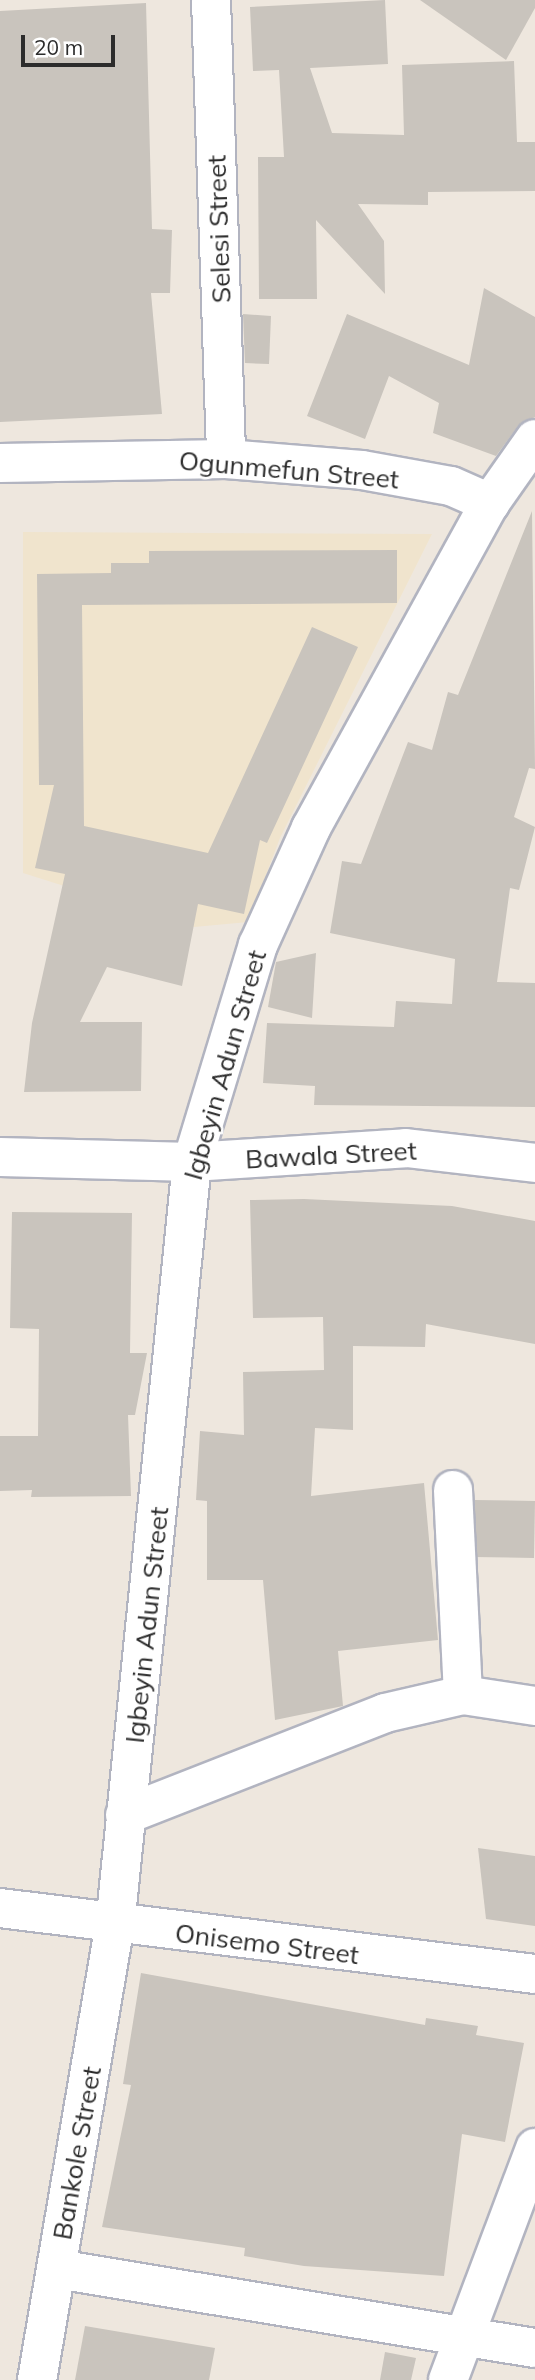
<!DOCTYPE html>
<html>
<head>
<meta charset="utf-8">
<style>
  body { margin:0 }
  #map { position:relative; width:535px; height:2380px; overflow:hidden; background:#eee7de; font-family:Mulish,sans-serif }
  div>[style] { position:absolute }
  .education>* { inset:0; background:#f0e4cd }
  .building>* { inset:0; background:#c9c4bd; transform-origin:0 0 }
  .roads { filter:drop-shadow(2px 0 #b2b4c0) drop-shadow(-2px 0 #b2b4c0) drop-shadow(0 2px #b2b4c0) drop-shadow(0 -2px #b2b4c0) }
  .minor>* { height:38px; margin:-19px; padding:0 19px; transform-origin:19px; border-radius:19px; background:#fff }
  span { translate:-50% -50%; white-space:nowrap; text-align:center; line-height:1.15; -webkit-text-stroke:5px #fff; paint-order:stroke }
  .street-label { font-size:26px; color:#2c2c2c }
  .scale { position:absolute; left:21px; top:35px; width:94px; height:32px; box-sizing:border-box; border:4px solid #2c2c2c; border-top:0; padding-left:9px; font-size:21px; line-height:24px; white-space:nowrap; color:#2c2c2c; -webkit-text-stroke:5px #fff; paint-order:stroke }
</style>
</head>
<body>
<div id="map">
  <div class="education">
    <i style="clip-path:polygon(23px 532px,432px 534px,280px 838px,248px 922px,194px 927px,23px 873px)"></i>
  </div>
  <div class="building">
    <i style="clip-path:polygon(385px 0,388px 64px,310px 68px,332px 133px,404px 135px,402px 65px,514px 61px,517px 142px,535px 142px,535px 191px,428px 192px,428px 205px,358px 204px,384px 241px,385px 294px,316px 220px,317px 299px,259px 299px,258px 157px,284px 157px,279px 70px,253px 71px,250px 7px)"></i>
    <i style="clip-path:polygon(420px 0,535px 0,535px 8px,506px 60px)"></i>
    <i style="clip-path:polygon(146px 3px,152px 229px,172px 230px,170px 293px,151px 293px,162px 414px,0 422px,0 11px)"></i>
    <i style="clip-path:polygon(484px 288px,535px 317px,535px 417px,518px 426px,496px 456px,433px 433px,439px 403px,389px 376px,365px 439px,307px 416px,347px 314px,469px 365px)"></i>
    <i style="clip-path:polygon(243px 314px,271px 316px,269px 364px,245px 363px)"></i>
    <i style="clip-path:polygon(532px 511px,535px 769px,529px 768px,514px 817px,535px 827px,519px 890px,510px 888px,497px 982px,535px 983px,535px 1107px,314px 1105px,315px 1086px,263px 1083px,267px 1023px,394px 1027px,396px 1001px,452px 1004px,455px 959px,330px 933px,342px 861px,361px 864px,408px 742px,432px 750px,448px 692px,458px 695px)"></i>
    <i style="clip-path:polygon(397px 550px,397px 603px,82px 605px,84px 826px,208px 853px,312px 627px,358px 647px,267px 843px,260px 840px,244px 914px,198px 904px,182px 986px,107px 967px,80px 1022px,142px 1022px,141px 1091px,24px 1092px,32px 1023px,65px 874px,35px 868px,54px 785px,39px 785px,37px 574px,111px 573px,111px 563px,149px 563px,149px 551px)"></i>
    <i style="clip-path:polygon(316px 953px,312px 1018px,268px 1007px,276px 962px)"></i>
    <i style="clip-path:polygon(304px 1199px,452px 1206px,535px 1221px,535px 1344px,426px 1324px,425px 1347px,353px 1346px,353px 1430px,315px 1428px,311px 1496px,424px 1483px,438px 1640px,338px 1651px,343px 1706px,275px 1720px,263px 1580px,207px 1580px,207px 1501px,196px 1500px,200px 1431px,244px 1435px,243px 1372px,324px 1370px,323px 1317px,253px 1318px,250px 1200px)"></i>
    <i style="clip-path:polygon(12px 1212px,132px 1213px,130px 1353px,147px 1353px,135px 1415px,128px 1415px,131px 1496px,31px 1497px,32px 1490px,0 1491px,0 1436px,38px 1436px,39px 1329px,10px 1328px)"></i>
    <i style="left:475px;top:1500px;width:60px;height:57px;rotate:1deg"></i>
    <i style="clip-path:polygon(478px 1848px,535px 1856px,535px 1926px,486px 1919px)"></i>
    <i style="clip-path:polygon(141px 1973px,425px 2025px,426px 2018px,478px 2026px,476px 2035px,524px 2043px,505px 2142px,462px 2134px,444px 2276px,304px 2266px,244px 2256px,245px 2248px,102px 2227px,131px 2085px,123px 2084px)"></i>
    <i style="clip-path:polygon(85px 2326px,215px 2348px,209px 2380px,75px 2380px)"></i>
    <i style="clip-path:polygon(385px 2352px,416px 2358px,411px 2380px,380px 2380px)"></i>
  </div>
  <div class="roads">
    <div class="minor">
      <i style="left:211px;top:0;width:459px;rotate:88.1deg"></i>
      <i style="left:0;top:463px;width:226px;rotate:-1deg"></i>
      <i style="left:226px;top:459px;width:136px;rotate:4.6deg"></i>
      <i style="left:362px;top:470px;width:90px;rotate:10.2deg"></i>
      <i style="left:451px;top:486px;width:43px;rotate:23.6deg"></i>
      <i style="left:0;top:1157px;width:192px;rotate:1.5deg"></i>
      <i style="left:192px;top:1162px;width:214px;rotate:-3.7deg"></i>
      <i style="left:406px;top:1148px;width:130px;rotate:6.6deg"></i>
      <i style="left:453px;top:1490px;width:205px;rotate:87.2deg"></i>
      <i style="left:125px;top:1815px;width:279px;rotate:-21.4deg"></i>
      <i style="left:385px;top:1713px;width:80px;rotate:-13deg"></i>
      <i style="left:463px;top:1695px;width:73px;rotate:8.7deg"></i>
      <i style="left:0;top:1908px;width:539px;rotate:7.03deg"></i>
      <i style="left:57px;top:2269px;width:484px;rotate:9.4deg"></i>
      <i style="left:37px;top:2380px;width:461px;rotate:-80.3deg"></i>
      <i style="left:115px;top:1926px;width:768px;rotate:-84.24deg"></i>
      <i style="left:192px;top:1162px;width:227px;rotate:-73.1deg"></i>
      <i style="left:258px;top:945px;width:128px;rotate:-65.6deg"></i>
      <i style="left:311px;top:828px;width:371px;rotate:-61.2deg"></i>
      <i style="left:490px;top:503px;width:78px;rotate:-54.9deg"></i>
      <i style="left:448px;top:2380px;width:248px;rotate:-69.4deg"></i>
    </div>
  </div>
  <div class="street-label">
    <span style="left:219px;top:229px;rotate:-92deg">Selesi Street</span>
    <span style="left:289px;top:470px;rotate:5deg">Ogunmefun Street</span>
    <span style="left:225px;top:1065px;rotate:-74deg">Igbeyin Adun Street</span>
    <span style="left:331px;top:1155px;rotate:-3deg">Bawala Street</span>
    <span style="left:147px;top:1625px;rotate:-84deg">Igbeyin Adun Street</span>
    <span style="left:267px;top:1944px;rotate:7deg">Onisemo Street</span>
    <span style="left:77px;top:2153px;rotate:-80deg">Bankole Street</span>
  </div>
  <div class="scale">20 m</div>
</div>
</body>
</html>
